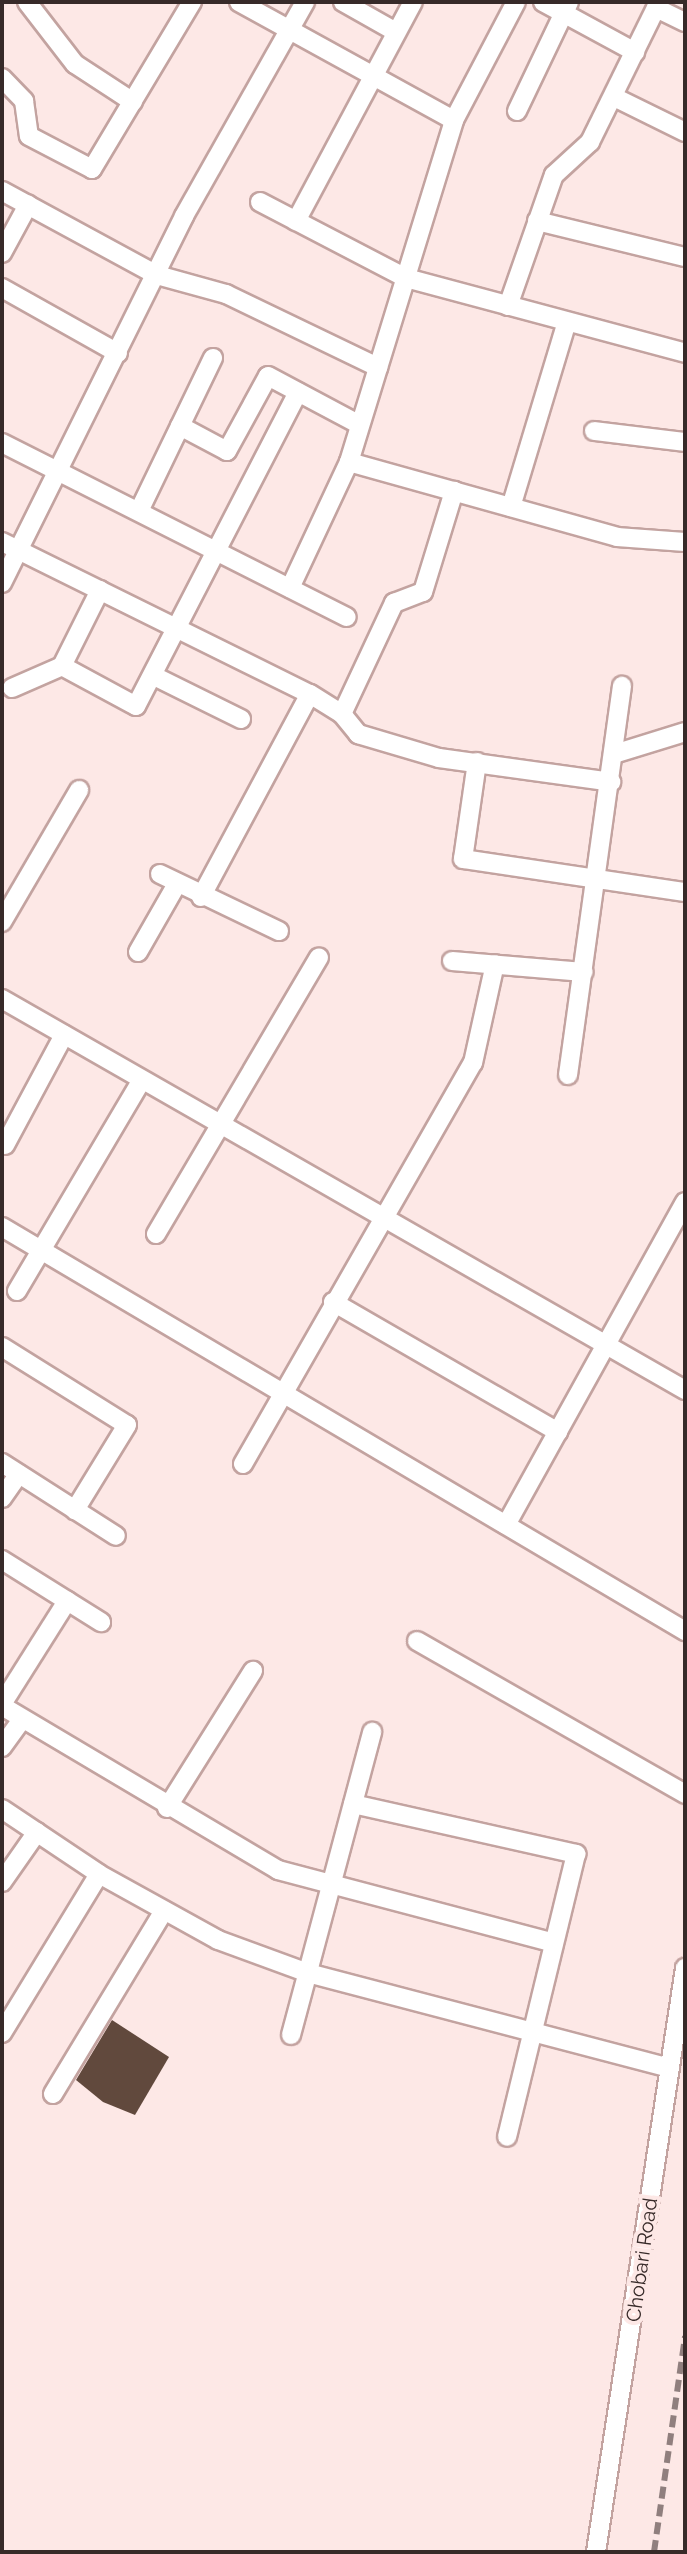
<!DOCTYPE html>
<html>
<head>
<meta charset="utf-8">
<style>
  body { margin:0 }
  #map { position:relative; width:687px; height:2554px; overflow:hidden; background:#fde8e6; font-family:Raleway,sans-serif }
  div>[style] { position:absolute }
  .building>* { inset:0; background:#61493d }
  .roads { filter:drop-shadow(2px 0 #c3a3a0) drop-shadow(-2px 0 #c3a3a0) drop-shadow(0 2px #c3a3a0) drop-shadow(0 -2px #c3a3a0) }
  .minor>* { height:18px; margin:-9px; padding:0 9px; transform-origin:9px; border-radius:9px; background:#fff }
  .rail>* { height:6px; margin-top:-3px; transform-origin:0; background:repeating-linear-gradient(90deg,#907f7e 0 12px,transparent 0 18px) }
  span { translate:-50% -50%; white-space:nowrap; text-align:center; line-height:1.15; -webkit-text-stroke:8px #fde8e6; paint-order:stroke }
  .street-label { font-size:20px; color:#372a29 }
  .frame { position:absolute; inset:0; border:4px solid #372a29; pointer-events:none }
</style>
</head>
<body>
<div id="map">
  <div class="building">
    <i style="clip-path:polygon(112px 2020px,169px 2057px,135px 2115px,103px 2102px,76px 2080px)"></i>
  </div>
  <div class="roads">
    <div class="minor">
      <i style="left:27px;top:2px;width:78px;rotate:52.3deg"></i>
      <i style="left:75px;top:64px;width:69px;rotate:33.2deg"></i>
      <i style="left:239px;top:2px;width:245px;rotate:28.8deg"></i>
      <i style="left:343px;top:2px;width:61px;rotate:29.5deg"></i>
      <i style="left:543px;top:2px;width:105px;rotate:28.5deg"></i>
      <i style="left:656px;top:8px;width:32px;rotate:26deg"></i>
      <i style="left:2px;top:78px;width:32px;rotate:46deg"></i>
      <i style="left:24px;top:101px;width:35px;rotate:82deg"></i>
      <i style="left:29px;top:136px;width:71px;rotate:27.6deg"></i>
      <i style="left:92px;top:169px;width:195px;rotate:-59.1deg"></i>
      <i style="left:614px;top:97px;width:79px;rotate:26.2deg"></i>
      <i style="left:517px;top:111px;width:121px;rotate:-64.5deg"></i>
      <i style="left:2px;top:191px;width:176px;rotate:28.5deg"></i>
      <i style="left:157px;top:275px;width:72px;rotate:15.4deg"></i>
      <i style="left:226px;top:294px;width:169px;rotate:25.7deg"></i>
      <i style="left:260px;top:202px;width:165px;rotate:27.5deg"></i>
      <i style="left:406px;top:278px;width:289px;rotate:15deg"></i>
      <i style="left:296px;top:221px;width:248px;rotate:-61.9deg"></i>
      <i style="left:537px;top:221px;width:152px;rotate:13.7deg"></i>
      <i style="left:2px;top:253px;width:55px;rotate:-61.6deg"></i>
      <i style="left:2px;top:288px;width:133px;rotate:29.3deg"></i>
      <i style="left:508px;top:306px;width:139px;rotate:-70.7deg"></i>
      <i style="left:554px;top:175px;width:49px;rotate:-42.5deg"></i>
      <i style="left:590px;top:142px;width:156px;rotate:-63.8deg"></i>
      <i style="left:180px;top:426px;width:53px;rotate:28deg"></i>
      <i style="left:227px;top:451px;width:85px;rotate:-61.3deg"></i>
      <i style="left:268px;top:376px;width:104px;rotate:28deg"></i>
      <i style="left:594px;top:431px;width:92px;rotate:6.9deg"></i>
      <i style="left:2px;top:443px;width:386px;rotate:26.8deg"></i>
      <i style="left:349px;top:462px;width:278px;rotate:15.6deg"></i>
      <i style="left:617px;top:537px;width:68px;rotate:4.2deg"></i>
      <i style="left:511px;top:507px;width:193px;rotate:-73.2deg"></i>
      <i style="left:139px;top:511px;width:170px;rotate:-64.2deg"></i>
      <i style="left:2px;top:542px;width:343px;rotate:26.3deg"></i>
      <i style="left:310px;top:694px;width:38px;rotate:32deg"></i>
      <i style="left:342px;top:714px;width:26px;rotate:51deg"></i>
      <i style="left:358px;top:734px;width:84px;rotate:16.5deg"></i>
      <i style="left:439px;top:758px;width:174px;rotate:7.9deg"></i>
      <i style="left:2px;top:583px;width:410px;rotate:-63.6deg"></i>
      <i style="left:184px;top:216px;width:246px;rotate:-60.5deg"></i>
      <i style="left:290px;top:588px;width:139px;rotate:-64.9deg"></i>
      <i style="left:349px;top:462px;width:358px;rotate:-72.9deg"></i>
      <i style="left:454px;top:120px;width:133px;rotate:-62.3deg"></i>
      <i style="left:62px;top:666px;width:85px;rotate:-63.4deg"></i>
      <i style="left:154px;top:676px;width:97px;rotate:26.3deg"></i>
      <i style="left:12px;top:688px;width:55px;rotate:-23.7deg"></i>
      <i style="left:62px;top:666px;width:84px;rotate:28.4deg"></i>
      <i style="left:136px;top:706px;width:353px;rotate:-62.7deg"></i>
      <i style="left:342px;top:714px;width:123px;rotate:-64.9deg"></i>
      <i style="left:394px;top:603px;width:31px;rotate:-21deg"></i>
      <i style="left:423px;top:592px;width:106px;rotate:-72.9deg"></i>
      <i style="left:614px;top:754px;width:74px;rotate:-17.2deg"></i>
      <i style="left:477px;top:762px;width:98px;rotate:98.2deg"></i>
      <i style="left:463px;top:859px;width:224px;rotate:8.5deg"></i>
      <i style="left:160px;top:874px;width:132px;rotate:25.6deg"></i>
      <i style="left:201px;top:897px;width:230px;rotate:-61.8deg"></i>
      <i style="left:2px;top:922px;width:153px;rotate:-59.7deg"></i>
      <i style="left:138px;top:952px;width:78px;rotate:-60.2deg"></i>
      <i style="left:452px;top:961px;width:132px;rotate:4.8deg"></i>
      <i style="left:2px;top:999px;width:787px;rotate:29.79deg"></i>
      <i style="left:568px;top:1075px;width:393px;rotate:-82.1deg"></i>
      <i style="left:5px;top:1145px;width:125px;rotate:-61.8deg"></i>
      <i style="left:2px;top:1227px;width:794px;rotate:30.6deg"></i>
      <i style="left:156px;top:1234px;width:321px;rotate:-59.5deg"></i>
      <i style="left:17px;top:1291px;width:245px;rotate:-59.4deg"></i>
      <i style="left:333px;top:1302px;width:260px;rotate:30deg"></i>
      <i style="left:2px;top:1347px;width:147px;rotate:32deg"></i>
      <i style="left:127px;top:1425px;width:100px;rotate:121.5deg"></i>
      <i style="left:2px;top:1463px;width:135px;rotate:32.6deg"></i>
      <i style="left:243px;top:1464px;width:462px;rotate:-60.2deg"></i>
      <i style="left:473px;top:1063px;width:101px;rotate:-77.5deg"></i>
      <i style="left:2px;top:1498px;width:29px;rotate:-55deg"></i>
      <i style="left:506px;top:1525px;width:369px;rotate:-61deg"></i>
      <i style="left:2px;top:1560px;width:117px;rotate:32.1deg"></i>
      <i style="left:417px;top:1641px;width:309px;rotate:29.7deg"></i>
      <i style="left:2px;top:1704px;width:122px;rotate:-57.7deg"></i>
      <i style="left:2px;top:1706px;width:321px;rotate:30.7deg"></i>
      <i style="left:278px;top:1870px;width:285px;rotate:14.8deg"></i>
      <i style="left:2px;top:1747px;width:34px;rotate:-54deg"></i>
      <i style="left:353px;top:1804px;width:229px;rotate:12.6deg"></i>
      <i style="left:576px;top:1854px;width:291px;rotate:103.7deg"></i>
      <i style="left:167px;top:1808px;width:162px;rotate:-57.9deg"></i>
      <i style="left:2px;top:1809px;width:117px;rotate:33.8deg"></i>
      <i style="left:99px;top:1874px;width:136px;rotate:29deg"></i>
      <i style="left:218px;top:1940px;width:96px;rotate:20.1deg"></i>
      <i style="left:308px;top:1973px;width:374px;rotate:14.7deg"></i>
      <i style="left:2px;top:1882px;width:61px;rotate:-55deg"></i>
      <i style="left:2px;top:2033px;width:186px;rotate:-58.6deg"></i>
      <i style="left:291px;top:2035px;width:314px;rotate:-75deg"></i>
      <i style="left:53px;top:2094px;width:214px;rotate:-58.8deg"></i>
      <i style="left:596px;top:2552px;width:591px;rotate:-81.33deg"></i>
    </div>
  </div>
  <div class="rail">
    <i style="left:654px;top:2552px;width:218px;rotate:-81.8deg"></i>
  </div>
  <div class="street-label">
    <span style="left:642px;top:2260px;rotate:-82deg">Chobari Road</span>
  </div>
  <div class="frame"></div>
</div>
</body>
</html>
